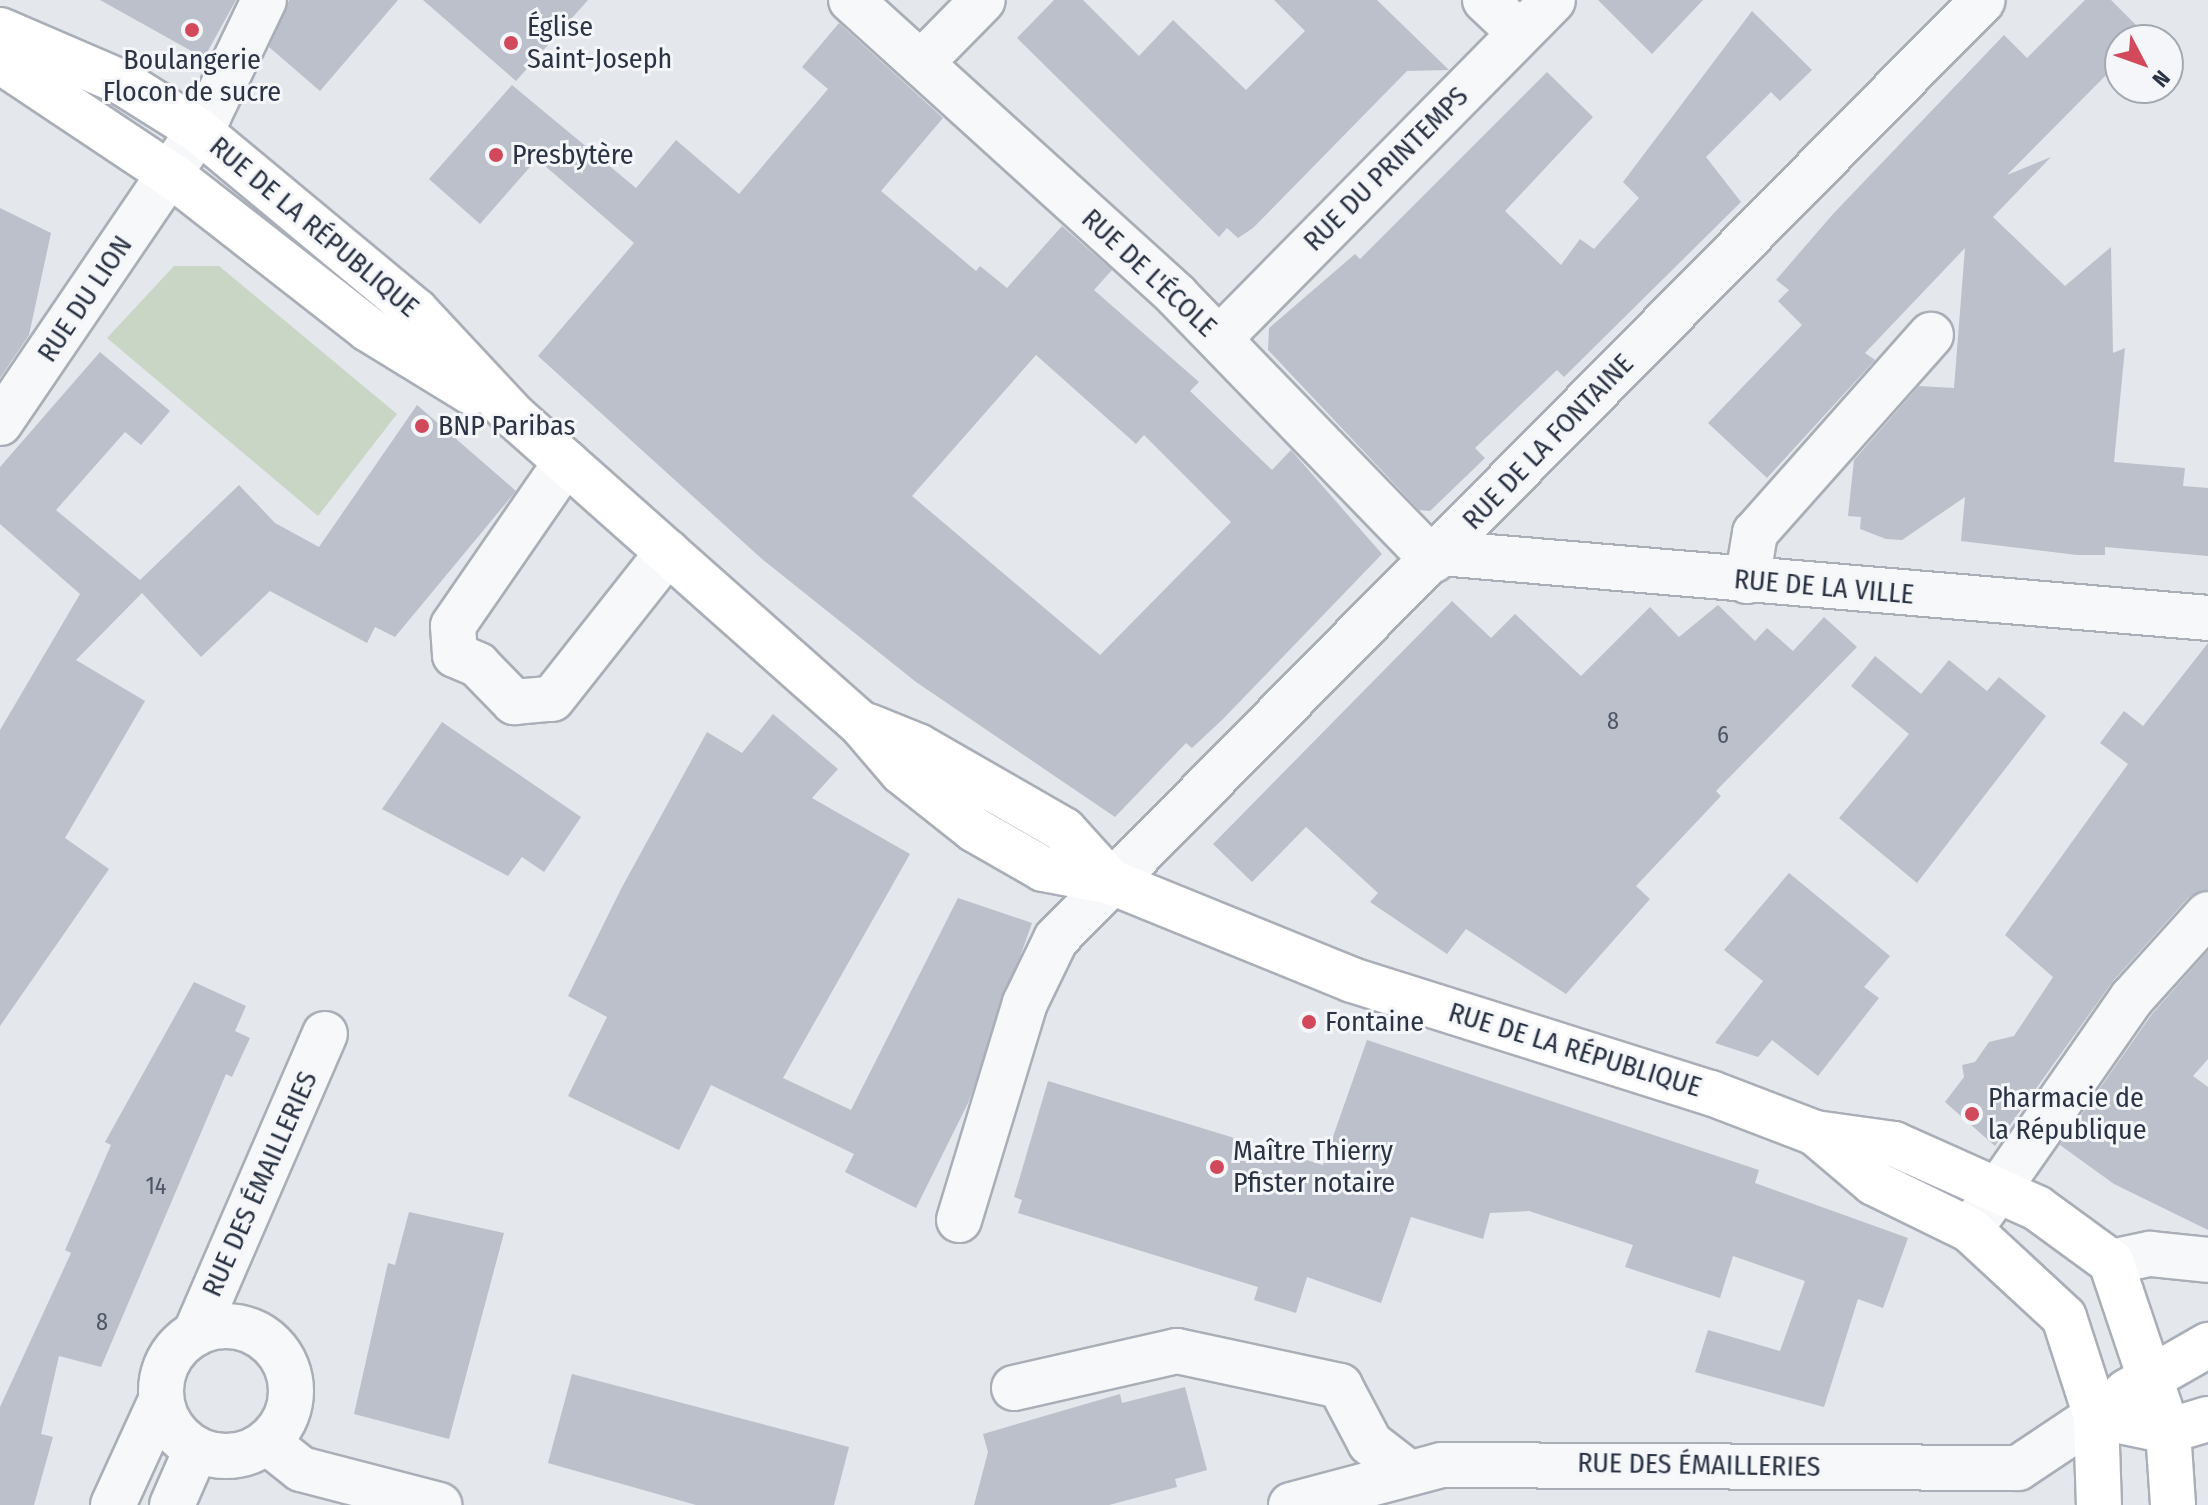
<!DOCTYPE html>
<html>
<head>
<meta charset="utf-8">
<style>
  body { margin:0 }
  #map { position:relative; width:2208px; height:1505px; overflow:hidden; background:#e4e7ec; font-family:"Fira Sans Condensed",sans-serif }
  div>[style] { position:absolute }
  .green>* { inset:0; background:#c9d6c5 }
  .building>* { inset:0; background:#bbc0ca }
  .roads { filter:drop-shadow(2px 0 #a9aeb7) drop-shadow(-2px 0 #a9aeb7) drop-shadow(0 2px #a9aeb7) drop-shadow(0 -2px #a9aeb7) }
  .minor>* { height:44px; margin:-22px; padding:0 22px; transform-origin:22px; border-radius:22px; background:#f7f8fa }
  .minor>.ring { margin:-22px; padding:0; box-sizing:content-box; background:none; border:44px solid #f7f8fa; border-radius:50% }
  .major>* { height:44px; margin:-22px; padding:0 22px; transform-origin:22px; border-radius:22px; background:#fff }
  .dots>* { width:22px; height:22px; translate:-50% -50%; box-sizing:border-box; border:4px solid #f4f6f9; border-radius:50% }
  span { translate:-50% -50%; white-space:nowrap; text-align:center; line-height:1.15; -webkit-text-stroke:6px #f4f6f9; paint-order:stroke }
  .number-label { font-size:24px; color:#4f5766 }
  .number-label span { -webkit-text-stroke-width:0 }
  .poi-label { font-size:28px; color:#2b3445 }
  .left { translate:0 -50%; text-align:left }
  .street-label { font-size:28px; color:#2b3445 }
  .north { position:absolute; left:2104px; top:24px; width:80px; height:80px; box-sizing:border-box; background:#f4f6f9; border:2px solid #a4a8b1; border-radius:50%; rotate:131deg; font-size:22px; font-weight:700; line-height:32px; text-align:center; color:#2b3445 }
  .north::after { content:''; display:block; margin:auto; width:28px; height:36px; background:#d1495b; clip-path:polygon(50% 0,100% 100%,50% 72%,0 100%) }
</style>
</head>
<body>
<div id="map">
  <div class="green">
    <i style="clip-path:polygon(174px 266px,219px 266px,397px 414px,318px 516px,107px 338px)"></i>
  </div>
  <div class="building">
    <i style="clip-path:polygon(100px 0,236px 0,204px 58px)"></i>
    <i style="clip-path:polygon(289px 0,398px 0,320px 91px,269px 47px)"></i>
    <i style="clip-path:polygon(423px 0,588px 0,516px 81px)"></i>
    <i style="clip-path:polygon(1054px 0,1083px 0,1139px 56px,1173px 20px,1246px 90px,1305px 31px,1274px 0,1377px 0,1449px 70px,1407px 71px,1253px 228px,1238px 238px,1227px 228px,1219px 237px,1017px 38px)"></i>
    <i style="clip-path:polygon(1598px 0,1703px 0,1652px 54px)"></i>
    <i style="clip-path:polygon(2085px 0,2111px 0,2146px 35px,2120px 40px,2120px 61px,2007px 175px,2051px 157px,1993px 217px,2065px 286px,2111px 247px,2113px 353px,2125px 348px,2114px 462px,2185px 468px,2183px 486px,2208px 488px,2208px 556px,2105px 547px,2105px 555px,2077px 555px,1961px 541px,1965px 497px,1902px 540px,1886px 539px,1860px 529px,1861px 517px,1848px 516px,1854px 460px,1919px 386px,1954px 388px,1965px 248px,1865px 353px,1875px 360px,1767px 478px,1708px 423px,1802px 325px,1778px 301px,1789px 290px,1776px 280px,1833px 214px,2004px 35px,2027px 58px)"></i>
    <i style="clip-path:polygon(1752px 11px,1812px 70px,1780px 101px,1771px 92px,1706px 157px,1741px 202px,1564px 377px,1557px 370px,1475px 448px,1485px 458px,1430px 511px,1419px 510px,1268px 350px,1269px 328px,1355px 254px,1360px 259px,1547px 72px,1593px 117px,1505px 211px,1561px 265px,1580px 239px,1594px 249px,1639px 198px,1623px 182px)"></i>
    <i style="clip-path:polygon(evenodd,839px 23px,943px 118px,881px 191px,976px 271px,980px 266px,1007px 288px,1062px 226px,1112px 270px,1094px 290px,1199px 382px,1190px 391px,1272px 470px,1291px 450px,1382px 554px,1223px 719px,1192px 748px,1186px 743px,1115px 817px,916px 682px,762px 559px,538px 356px,634px 243px,537px 159px,480px 224px,429px 179px,512px 85px,636px 188px,676px 140px,739px 194px,828px 89px,802px 67px,839px 23px,1036px 355px,1136px 444px,1144px 435px,1231px 522px,1100px 655px,912px 496px,1036px 355px)"></i>
    <i style="clip-path:polygon(0 208px,51px 233px,29px 335px,0 378px)"></i>
    <i style="clip-path:polygon(100px 352px,170px 411px,141px 445px,125px 432px,56px 510px,140px 580px,239px 485px,275px 523px,319px 547px,417px 405px,516px 491px,395px 637px,375px 627px,367px 643px,270px 591px,201px 657px,142px 593px,76px 660px,145px 701px,65px 838px,109px 869px,0 1026px,0 730px,80px 594px,0 524px,0 467px)"></i>
    <i style="clip-path:polygon(1452px 601px,1491px 638px,1515px 614px,1581px 676px,1650px 607px,1679px 637px,1718px 605px,1755px 641px,1767px 628px,1793px 651px,1824px 617px,1857px 647px,1716px 791px,1721px 796px,1636px 886px,1650px 899px,1566px 994px,1466px 929px,1447px 954px,1370px 902px,1378px 893px,1306px 827px,1252px 882px,1213px 844px)"></i>
    <i style="clip-path:polygon(2208px 643px,2208px 890px,2189px 897px,2113px 981px,1995px 1146px,1945px 1102px,1964px 1077px,1962px 1065px,1975px 1062px,1989px 1042px,2014px 1036px,2053px 977px,2005px 935px,2128px 764px,2100px 743px,2124px 711px,2143px 726px)"></i>
    <i style="clip-path:polygon(1875px 656px,1921px 694px,1949px 660px,1987px 691px,1999px 677px,2046px 716px,1917px 883px,1839px 818px,1909px 734px,1851px 686px)"></i>
    <i style="clip-path:polygon(773px 714px,838px 769px,812px 798px,910px 854px,783px 1078px,851px 1110px,958px 898px,1032px 923px,969px 1101px,916px 1208px,845px 1172px,854px 1154px,711px 1085px,679px 1150px,568px 1096px,607px 1017px,568px 996px,621px 889px,707px 732px,742px 753px)"></i>
    <i style="clip-path:polygon(442px 722px,581px 817px,544px 872px,522px 857px,508px 876px,382px 809px)"></i>
    <i style="clip-path:polygon(1789px 873px,1890px 956px,1864px 987px,1879px 998px,1818px 1076px,1772px 1040px,1758px 1057px,1715px 1043px,1763px 981px,1724px 950px)"></i>
    <i style="clip-path:polygon(2208px 951px,2208px 1059px,2193px 1076px,2208px 1087px,2208px 1230px,2114px 1184px,2060px 1145px,2152px 1014px)"></i>
    <i style="clip-path:polygon(194px 982px,246px 1006px,235px 1031px,250px 1038px,232px 1077px,226px 1074px,101px 1367px,59px 1356px,41px 1434px,53px 1437px,34px 1505px,0 1505px,0 1407px,71px 1253px,65px 1250px,111px 1145px,105px 1142px)"></i>
    <i style="clip-path:polygon(1367px 1040px,1759px 1170px,1755px 1183px,1908px 1238px,1883px 1308px,1858px 1299px,1824px 1407px,1695px 1372px,1708px 1330px,1780px 1351px,1805px 1281px,1733px 1256px,1720px 1298px,1625px 1267px,1633px 1245px,1529px 1211px,1490px 1213px,1483px 1239px,1411px 1217px,1381px 1303px,1307px 1277px,1296px 1313px,1254px 1300px,1258px 1287px,1018px 1213px,1022px 1200px,1014px 1197px,1048px 1081px,1323px 1165px)"></i>
    <i style="clip-path:polygon(409px 1212px,504px 1233px,449px 1439px,354px 1414px,388px 1263px,395px 1265px)"></i>
    <i style="clip-path:polygon(572px 1374px,849px 1447px,834px 1505px,696px 1505px,548px 1463px)"></i>
    <i style="clip-path:polygon(1185px 1387px,1207px 1470px,1175px 1479px,1177px 1487px,1109px 1505px,974px 1505px,988px 1452px,983px 1434px,1120px 1394px,1122px 1403px)"></i>
  </div>
  <div class="roads">
    <div class="minor">
      <i style="left:851px;top:0;width:440px;rotate:42.2deg"></i>
      <i style="left:1177px;top:296px;width:368px;rotate:45.9deg"></i>
      <i style="left:1485px;top:0;width:48px;rotate:43.3deg"></i>
      <i style="left:921px;top:63px;width:88px;rotate:-45.5deg"></i>
      <i style="left:1220px;top:338px;width:474px;rotate:-45.4deg"></i>
      <i style="left:0;top:423px;width:372px;rotate:-55.8deg"></i>
      <i style="left:209px;top:115px;width:127px;rotate:-64.4deg"></i>
      <i style="left:566px;top:462px;width:199px;rotate:124.6deg"></i>
      <i style="left:453px;top:626px;width:29px;rotate:86deg"></i>
      <i style="left:455px;top:655px;width:25px;rotate:23deg"></i>
      <i style="left:478px;top:665px;width:52px;rotate:45.8deg"></i>
      <i style="left:514px;top:702px;width:38px;rotate:-5deg"></i>
      <i style="left:552px;top:699px;width:187px;rotate:-51.7deg"></i>
      <i style="left:1441px;top:553px;width:770px;rotate:4.84deg"></i>
      <i style="left:1747px;top:581px;width:49px;rotate:-80.5deg"></i>
      <i style="left:1755px;top:533px;width:265px;rotate:-48.4deg"></i>
      <i style="left:959px;top:1220px;width:227px;rotate:-73.1deg"></i>
      <i style="left:1025px;top:1003px;width:71px;rotate:-64.2deg"></i>
      <i style="left:1056px;top:939px;width:1319px;rotate:-45.37deg"></i>
      <i style="left:1970px;top:1230px;width:283px;rotate:-55.1deg"></i>
      <i style="left:2132px;top:998px;width:113px;rotate:-47.9deg"></i>
      <i style="left:2111px;top:1262px;width:40px;rotate:-12deg"></i>
      <i style="left:2150px;top:1254px;width:58px;rotate:5.9deg"></i>
      <i class="ring" style="left:161px;top:1326px;width:86px;height:86px"></i>
      <i style="left:195px;top:1334px;width:327px;rotate:-66.6deg"></i>
      <i style="left:1014px;top:1388px;width:167px;rotate:-12.8deg"></i>
      <i style="left:1177px;top:1351px;width:167px;rotate:12.1deg"></i>
      <i style="left:1340px;top:1386px;width:64px;rotate:62.2deg"></i>
      <i style="left:1370px;top:1443px;width:49px;rotate:37.6deg"></i>
      <i style="left:267px;top:1442px;width:43px;rotate:38.5deg"></i>
      <i style="left:301px;top:1469px;width:143px;rotate:14.6deg"></i>
      <i style="left:113px;top:1505px;width:115px;rotate:-65.4deg"></i>
      <i style="left:172px;top:1505px;width:60px;rotate:-66.4deg"></i>
      <i style="left:1291px;top:1505px;width:155px;rotate:-14.9deg"></i>
      <i style="left:1441px;top:1465px;width:577px;rotate:0.3deg"></i>
      <i style="left:2018px;top:1468px;width:94px;rotate:-33.7deg"></i>
    </div>
    <div class="major">
      <i style="left:0;top:30px;width:134px;rotate:23.3deg"></i>
      <i style="left:123px;top:83px;width:89px;rotate:32.1deg"></i>
      <i style="left:198px;top:130px;width:283px;rotate:39.7deg"></i>
      <i style="left:416px;top:311px;width:145px;rotate:47deg"></i>
      <i style="left:515px;top:417px;width:460px;rotate:41.6deg"></i>
      <i style="left:859px;top:722px;width:66px;rotate:49.3deg"></i>
      <i style="left:902px;top:772px;width:93px;rotate:38.5deg"></i>
      <i style="left:975px;top:830px;width:78px;rotate:29.8deg"></i>
      <i style="left:1043px;top:869px;width:69px;rotate:10.8deg"></i>
      <i style="left:1111px;top:882px;width:260px;rotate:22.1deg"></i>
      <i style="left:1352px;top:980px;width:376px;rotate:17.5deg"></i>
      <i style="left:1711px;top:1093px;width:111px;rotate:21deg"></i>
      <i style="left:1815px;top:1133px;width:80px;rotate:7.9deg"></i>
      <i style="left:1894px;top:1144px;width:157px;rotate:24.1deg"></i>
      <i style="left:2037px;top:1208px;width:92px;rotate:36.1deg"></i>
      <i style="left:2111px;top:1262px;width:178px;rotate:71.4deg"></i>
      <i style="left:2168px;top:1431px;width:74px;rotate:86.1deg"></i>
      <i style="left:0;top:61px;width:206px;rotate:33.7deg"></i>
      <i style="left:171px;top:175px;width:250px;rotate:38deg"></i>
      <i style="left:368px;top:329px;width:121px;rotate:31.5deg"></i>
      <i style="left:868px;top:726px;width:54px;rotate:21.8deg"></i>
      <i style="left:918px;top:746px;width:168px;rotate:29.9deg"></i>
      <i style="left:1064px;top:830px;width:70px;rotate:47.9deg"></i>
      <i style="left:1815px;top:1133px;width:77px;rotate:40.3deg"></i>
      <i style="left:1874px;top:1183px;width:107px;rotate:26.1deg"></i>
      <i style="left:1970px;top:1230px;width:128px;rotate:42.8deg"></i>
      <i style="left:2064px;top:1317px;width:104px;rotate:72.1deg"></i>
      <i style="left:2096px;top:1416px;width:89px;rotate:88.1deg"></i>
      <i style="left:2126px;top:1392px;width:95px;rotate:-29.8deg"></i>
      <i style="left:2096px;top:1416px;width:74px;rotate:11.8deg"></i>
      <i style="left:2168px;top:1431px;width:42px;rotate:-16.7deg"></i>
    </div>
  </div>
  <div class="dots">
    <i style="left:192px;top:30px;background:#d1495b"></i>
    <i style="left:511px;top:43px;background:#d1495b"></i>
    <i style="left:496px;top:155px;background:#d1495b"></i>
    <i style="left:422px;top:426px;background:#d1495b"></i>
    <i style="left:1309px;top:1022px;background:#d1495b"></i>
    <i style="left:1972px;top:1114px;background:#d1495b"></i>
    <i style="left:1217px;top:1167px;background:#d1495b"></i>
  </div>
  <div class="number-label">
    <span style="left:1613px;top:722px">8</span>
    <span style="left:1723px;top:736px">6</span>
    <span style="left:156px;top:1187px">14</span>
    <span style="left:102px;top:1323px">8</span>
  </div>
  <div class="poi-label">
    <span class="left" style="left:527px;top:43px">Église<br>Saint-Joseph</span>
    <span style="left:192px;top:76px">Boulangerie<br>Flocon de sucre</span>
    <span class="left" style="left:512px;top:155px">Presbytère</span>
    <span class="left" style="left:438px;top:426px">BNP Paribas</span>
    <span class="left" style="left:1325px;top:1022px">Fontaine</span>
    <span class="left" style="left:1988px;top:1114px">Pharmacie de<br>la République</span>
    <span class="left" style="left:1233px;top:1167px">Maître Thierry<br>Pfister notaire</span>
  </div>
  <div class="street-label">
    <span style="left:1386px;top:169px;rotate:-45deg">RUE DU PRINTEMPS</span>
    <span style="left:314px;top:227px;rotate:40deg">RUE DE LA RÉPUBLIQUE</span>
    <span style="left:1149px;top:273px;rotate:43deg">RUE DE L'ÉCOLE</span>
    <span style="left:85px;top:299px;rotate:-56deg">RUE DU LION</span>
    <span style="left:1548px;top:442px;rotate:-46deg">RUE DE LA FONTAINE</span>
    <span style="left:1824px;top:587px;rotate:5deg">RUE DE LA VILLE</span>
    <span style="left:1575px;top:1050px;rotate:17deg">RUE DE LA RÉPUBLIQUE</span>
    <span style="left:260px;top:1184px;rotate:-66deg">RUE DES ÉMAILLERIES</span>
    <span style="left:1699px;top:1465px;rotate:1deg">RUE DES ÉMAILLERIES</span>
  </div>
  <div class="north">N</div>
</div>
</body>
</html>
